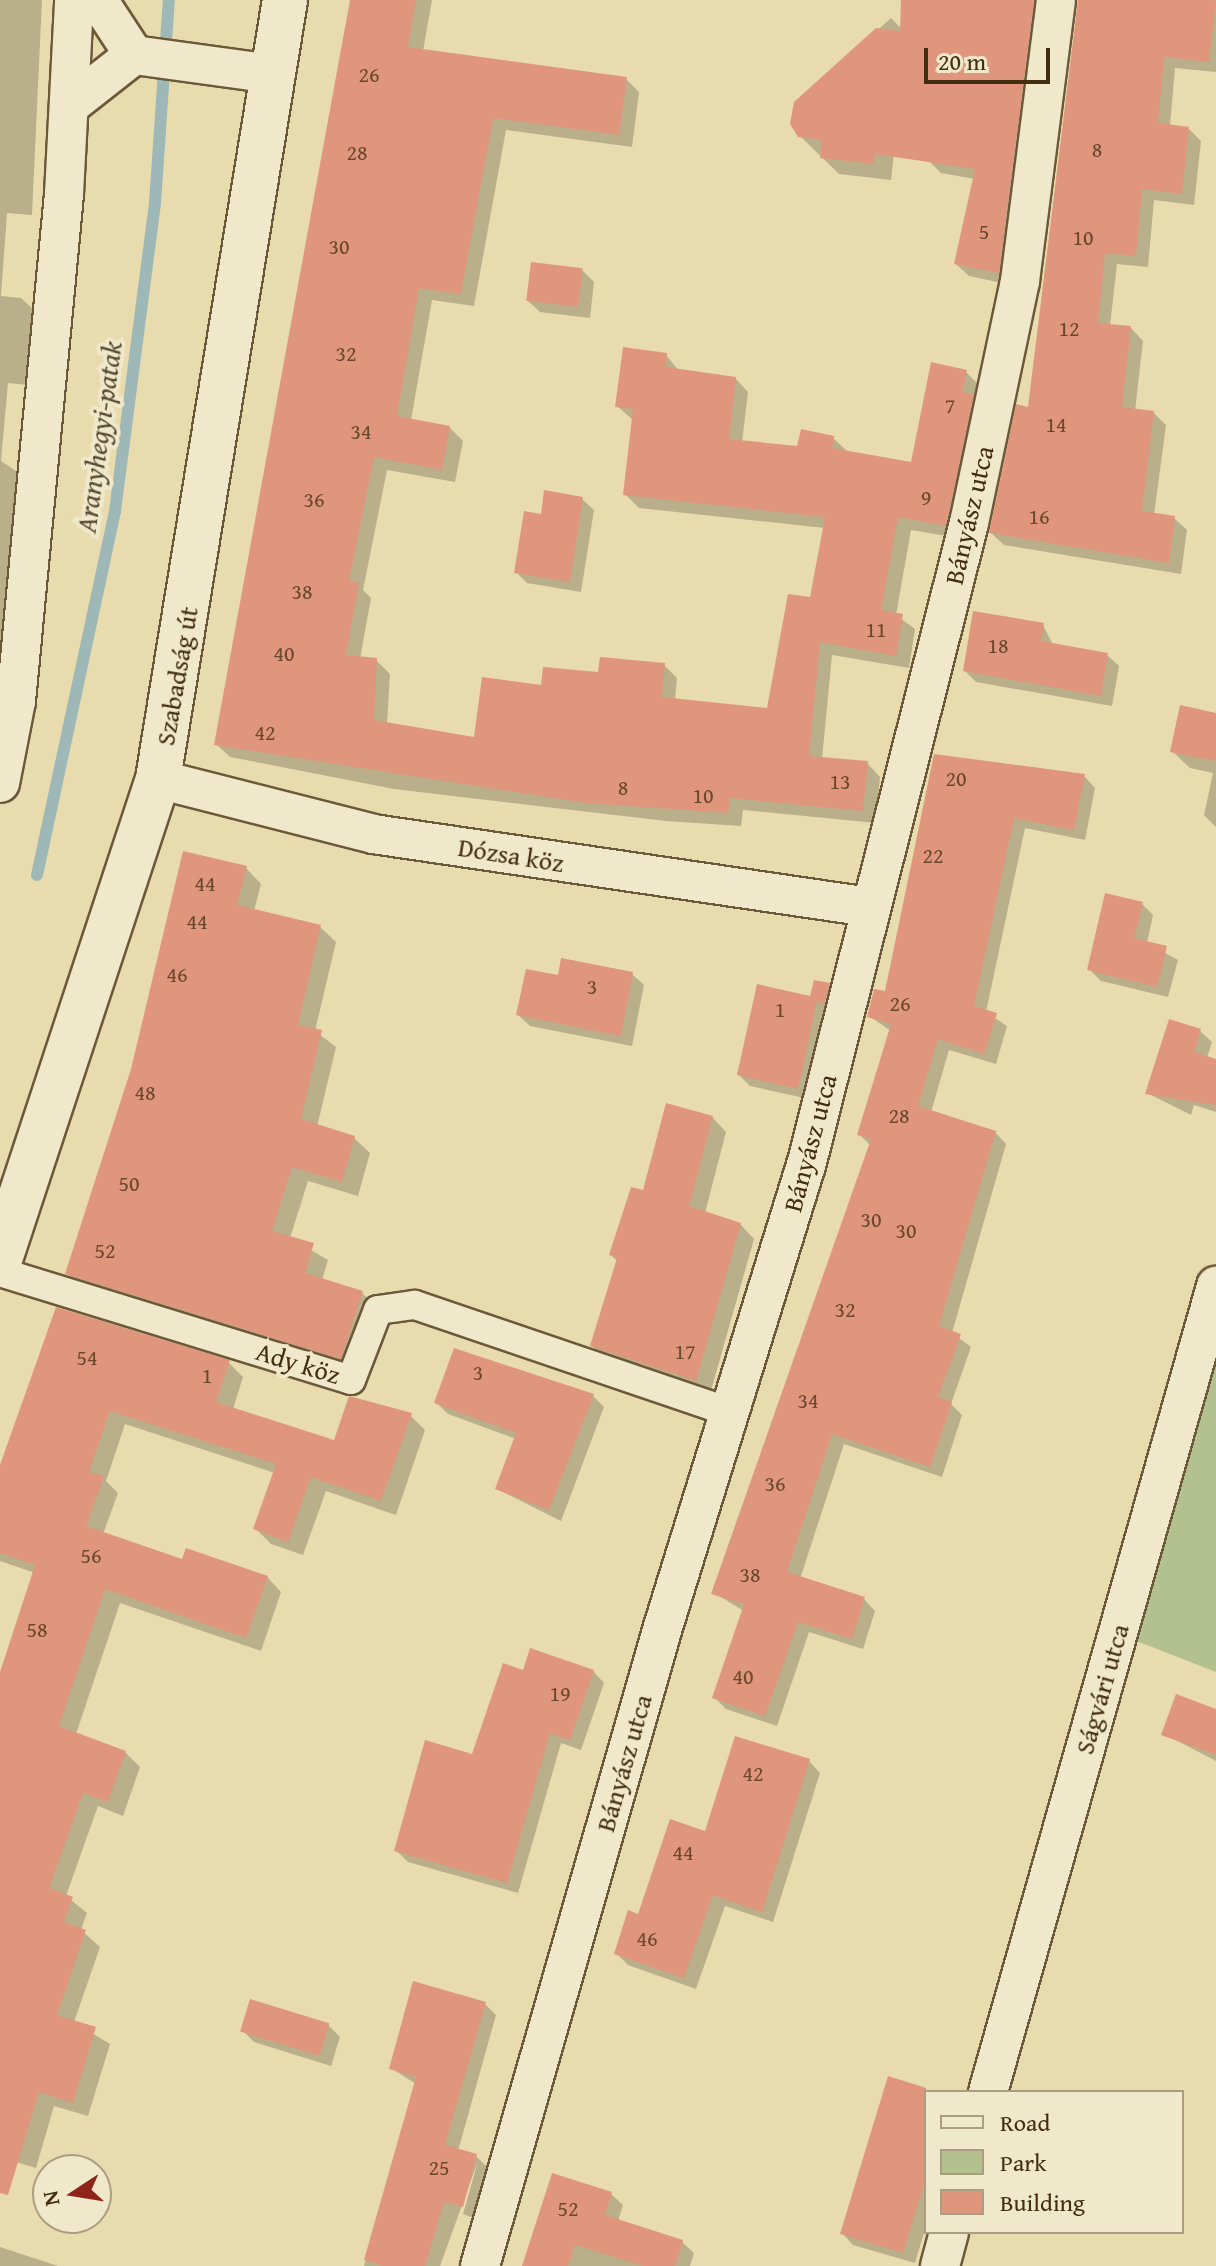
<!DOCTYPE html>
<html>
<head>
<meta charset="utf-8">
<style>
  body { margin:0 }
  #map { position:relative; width:1216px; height:2266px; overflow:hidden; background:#e8dbad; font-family:"Gentium Book Plus",serif }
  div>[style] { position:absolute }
  .green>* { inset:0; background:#b2c18d }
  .shadow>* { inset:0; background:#0003 }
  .stream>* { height:12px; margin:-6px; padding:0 6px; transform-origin:6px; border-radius:6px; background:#9db8b6 }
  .building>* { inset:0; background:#e0967c; transform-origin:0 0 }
  .roads { filter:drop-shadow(2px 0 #6c5939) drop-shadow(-2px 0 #6c5939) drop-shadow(0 2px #6c5939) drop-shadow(0 -2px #6c5939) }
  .pedestrian>* { height:28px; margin:-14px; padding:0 14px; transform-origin:14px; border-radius:14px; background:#f0e8ca }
  .minor>* { height:38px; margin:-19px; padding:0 19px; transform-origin:19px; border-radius:19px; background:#f0e8ca }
  .secondary>* { height:44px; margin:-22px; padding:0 22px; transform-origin:22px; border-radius:22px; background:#f0e8ca }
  span { translate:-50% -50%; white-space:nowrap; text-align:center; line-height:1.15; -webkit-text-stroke:8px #f0e8ca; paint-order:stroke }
  .number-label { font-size:22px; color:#6a482c }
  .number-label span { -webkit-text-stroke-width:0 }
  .street-label { font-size:26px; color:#432e12 }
  .water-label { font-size:28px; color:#554a33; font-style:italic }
  .legend { position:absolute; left:924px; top:2090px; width:260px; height:144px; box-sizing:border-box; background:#f0e8ca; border:2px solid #ab9e80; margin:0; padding:10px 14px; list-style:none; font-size:24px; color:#432e12 }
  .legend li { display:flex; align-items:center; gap:16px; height:40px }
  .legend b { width:40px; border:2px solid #ab9e80 }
  .north { position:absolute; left:32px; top:2154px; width:80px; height:80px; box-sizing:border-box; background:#f0e8ca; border:2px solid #ab9e80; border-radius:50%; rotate:258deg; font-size:22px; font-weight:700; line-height:32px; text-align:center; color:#432e12 }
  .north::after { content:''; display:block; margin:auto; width:28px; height:36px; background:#8f2418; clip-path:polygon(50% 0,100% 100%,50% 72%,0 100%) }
  .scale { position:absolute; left:924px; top:48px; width:126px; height:36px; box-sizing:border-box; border:4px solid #432e12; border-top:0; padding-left:10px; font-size:24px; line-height:28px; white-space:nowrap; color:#432e12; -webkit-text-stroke:6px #f0e8ca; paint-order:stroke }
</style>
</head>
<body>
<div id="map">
  <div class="green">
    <i style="clip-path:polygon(1216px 1356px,1216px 1672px,1134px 1640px)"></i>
  </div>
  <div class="shadow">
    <i style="clip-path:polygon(0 0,42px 0,32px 215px,7px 213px,1px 296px,21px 298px,36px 312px,29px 385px,8px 383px,1px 461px,25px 477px,0 704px)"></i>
    <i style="clip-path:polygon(353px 0,432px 0,423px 51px,626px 79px,639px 92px,632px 147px,506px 130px,474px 306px,432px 300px,411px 420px,449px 427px,463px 441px,455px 482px,387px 470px,363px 590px,371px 598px,360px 659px,376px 660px,390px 674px,387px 724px,476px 739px,543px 688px,664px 665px,677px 678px,675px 700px,768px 710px,812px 600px,825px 528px,639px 508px,625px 494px,633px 420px,617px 406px,666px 355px,679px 371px,735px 378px,748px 392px,742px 442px,799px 448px,833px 438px,847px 451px,912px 465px,966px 372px,979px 385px,959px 538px,911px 530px,896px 615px,915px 629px,909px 668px,832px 655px,822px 759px,867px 763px,880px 777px,876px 823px,743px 810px,741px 826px,666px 821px,394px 789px,230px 757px,216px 744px)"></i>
    <i style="clip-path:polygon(959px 0,1058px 0,1011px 285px,969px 276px,956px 264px,975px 179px,941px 173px,929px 161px)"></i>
    <i style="clip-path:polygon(1079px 0,1216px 0,1216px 72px,1175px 68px,1170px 126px,1188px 128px,1201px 141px,1194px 205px,1154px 200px,1148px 267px,1117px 264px,1110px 326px,1131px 328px,1143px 341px,1135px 411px,1154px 413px,1166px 425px,1154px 515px,1174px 518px,1187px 530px,1181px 574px,1004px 545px,991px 533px,1030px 409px)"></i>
    <i style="clip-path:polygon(891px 18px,907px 34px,891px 180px,839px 174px,800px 136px,796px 103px)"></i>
    <i style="clip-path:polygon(582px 270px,594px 282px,590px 318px,540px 312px,528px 301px)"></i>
    <i style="clip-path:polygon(582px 499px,594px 510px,581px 592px,527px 583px,516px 572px,542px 516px)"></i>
    <i style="clip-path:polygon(1043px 625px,1053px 645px,1107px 655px,1119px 666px,1112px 706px,976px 682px,965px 671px)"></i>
    <i style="clip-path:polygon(1216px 715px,1216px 827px,1204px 815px,1213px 773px,1190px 768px,1172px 751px)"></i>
    <i style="clip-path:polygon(936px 756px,1084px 776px,1095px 788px,1085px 840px,1025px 828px,986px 1012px,1007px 1026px,996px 1064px,949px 1050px,931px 1112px,995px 1132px,1006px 1144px,952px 1333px,971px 1347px,951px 1404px,962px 1415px,942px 1477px,844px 1444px,800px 1579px,864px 1599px,875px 1611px,863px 1649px,809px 1632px,777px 1726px,726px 1709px,714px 1697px,744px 1611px,714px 1593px,871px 1146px,859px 1134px,891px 1031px,869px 1016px,887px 993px)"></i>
    <i style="clip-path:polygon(246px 868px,261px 884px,254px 911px,320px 927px,336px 942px,315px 1031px,336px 1047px,317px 1127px,354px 1138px,370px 1153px,358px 1196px,308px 1181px,290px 1238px,328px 1260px,322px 1280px,362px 1293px,378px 1308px,356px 1373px,83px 1289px,68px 1274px)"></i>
    <i style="clip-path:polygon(1142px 904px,1153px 915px,1147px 943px,1178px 960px,1168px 997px,1101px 981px,1089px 969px)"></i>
    <i style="clip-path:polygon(632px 974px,644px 985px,632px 1046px,530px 1026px,518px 1015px,560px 977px)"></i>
    <i style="clip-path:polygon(829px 984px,840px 996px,809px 1099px,750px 1086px,739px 1075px)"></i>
    <i style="clip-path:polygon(1200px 1031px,1212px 1042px,1207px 1058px,1216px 1061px,1216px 1112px,1194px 1105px,1191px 1115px,1147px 1093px)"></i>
    <i style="clip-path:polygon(712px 1117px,726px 1132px,705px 1213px,740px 1224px,754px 1239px,710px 1394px,607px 1360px,592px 1346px,618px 1262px,611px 1255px,644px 1193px)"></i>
    <i style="clip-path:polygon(57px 1309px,228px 1362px,243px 1377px,233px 1409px,336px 1442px,410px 1415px,425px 1430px,396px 1515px,326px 1491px,303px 1555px,271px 1544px,256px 1529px,275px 1473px,125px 1424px,106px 1481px,118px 1493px,103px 1534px,184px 1562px,267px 1577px,281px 1592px,261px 1651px,120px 1603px,76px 1734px,125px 1752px,140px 1767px,123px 1816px,98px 1806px,66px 1896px,87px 1913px,81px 1930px,100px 1947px,74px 2022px,110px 2044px,88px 2116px,54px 2106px,36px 2168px,0 2157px,0 1678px,35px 1573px,0 1561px,0 1477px)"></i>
    <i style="clip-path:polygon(593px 1396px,604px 1407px,561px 1521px,497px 1489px,516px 1439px,448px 1414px,436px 1402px)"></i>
    <i style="clip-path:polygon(593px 1671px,604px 1683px,581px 1750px,561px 1743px,518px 1893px,408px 1862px,396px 1850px,473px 1756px,525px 1673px)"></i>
    <i style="clip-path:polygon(1216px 1711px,1216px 1761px,1164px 1734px)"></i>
    <i style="clip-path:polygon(809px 1761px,820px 1773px,773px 1922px,725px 1906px,696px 1989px,628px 1965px,616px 1953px,640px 1916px)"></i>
    <i style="clip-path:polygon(485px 2004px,496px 2015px,458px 2151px,476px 2156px,488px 2168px,474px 2218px,463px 2214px,478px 2161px,440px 2266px,364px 2266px,416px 2084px,391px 2068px)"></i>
    <i style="clip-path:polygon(328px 2025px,340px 2037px,331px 2066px,254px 2042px,242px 2030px)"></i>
    <i style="clip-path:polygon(889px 2078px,933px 2092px,926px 2092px,926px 2226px,915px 2263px,853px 2245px,842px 2233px)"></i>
    <i style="clip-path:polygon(611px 2194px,623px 2205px,618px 2221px,682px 2242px,694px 2253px,690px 2266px,522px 2266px)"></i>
    <i style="clip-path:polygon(0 2247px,58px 2266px,0 2266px)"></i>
  </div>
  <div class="stream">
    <i style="left:37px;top:875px;width:372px;rotate:-77.9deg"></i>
    <i style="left:115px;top:511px;width:311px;rotate:-82.6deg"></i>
    <i style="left:155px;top:203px;width:203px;rotate:-86.1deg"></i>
  </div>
  <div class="building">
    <i style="clip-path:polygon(350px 0,416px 0,408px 47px,627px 77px,619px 135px,493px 118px,461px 294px,419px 288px,397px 416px,450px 426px,442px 470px,374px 457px,349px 581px,359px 583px,346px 655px,377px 658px,374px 720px,474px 737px,482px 677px,541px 685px,543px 667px,598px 672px,600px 657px,665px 663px,662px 697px,767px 708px,788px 594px,810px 597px,825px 517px,623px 495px,633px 409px,615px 407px,623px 347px,667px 353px,666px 367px,736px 377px,729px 439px,797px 446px,801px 429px,834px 436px,832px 448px,911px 462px,931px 362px,967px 370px,962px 392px,974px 395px,946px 526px,898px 517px,881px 610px,903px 614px,896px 656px,820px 642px,809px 756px,868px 761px,863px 811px,730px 798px,728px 813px,586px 803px,214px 745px)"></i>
    <i style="clip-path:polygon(901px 0,1034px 0,999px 273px,954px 264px,975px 169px,875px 154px,874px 164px,820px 158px,822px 140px,798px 137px,790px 124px,794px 102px,876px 28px,900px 31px)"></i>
    <i style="clip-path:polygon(1078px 0,1216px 0,1209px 62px,1164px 57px,1158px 123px,1189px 127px,1182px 194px,1142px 189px,1136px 256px,1105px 253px,1098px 323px,1131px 326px,1122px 407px,1154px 411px,1142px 511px,1175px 516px,1169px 563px,989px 533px,1016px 404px,1028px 407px)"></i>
    <i style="left:531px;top:262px;width:52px;height:39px;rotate:7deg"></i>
    <i style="clip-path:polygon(544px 490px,583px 497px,570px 582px,514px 573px,524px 511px,541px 514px)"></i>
    <i style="clip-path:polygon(973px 611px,1044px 623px,1041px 641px,1108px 653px,1101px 696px,963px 671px)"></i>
    <i style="clip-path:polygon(1180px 705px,1216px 713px,1216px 761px,1170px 752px)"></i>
    <i style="clip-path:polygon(934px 754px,1085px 774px,1074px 830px,1014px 818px,974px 1006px,997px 1013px,984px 1054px,938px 1039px,918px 1106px,996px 1131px,939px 1326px,961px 1334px,938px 1397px,952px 1402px,930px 1467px,832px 1434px,787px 1572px,865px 1597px,852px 1639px,798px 1622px,765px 1716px,712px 1698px,744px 1604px,711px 1594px,871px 1139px,857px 1135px,891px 1024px,867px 1017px,874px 989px,885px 991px)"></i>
    <i style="clip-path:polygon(183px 851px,247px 866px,237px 905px,321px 925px,298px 1025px,322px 1030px,301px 1119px,355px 1136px,342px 1182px,292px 1167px,272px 1231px,314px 1243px,305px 1273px,363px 1291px,341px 1359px,65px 1274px,131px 1069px)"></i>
    <i style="clip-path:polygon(1105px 893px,1143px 902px,1134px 938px,1167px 946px,1157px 987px,1087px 970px)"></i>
    <i style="clip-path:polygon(561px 958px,633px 972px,621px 1036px,516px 1015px,526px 969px,558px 975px)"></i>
    <i style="clip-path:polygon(814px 980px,830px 983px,824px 1004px,817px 1001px,798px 1089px,737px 1075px,757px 984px,810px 996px)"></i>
    <i style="clip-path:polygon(1169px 1019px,1201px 1029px,1194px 1052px,1216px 1059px,1216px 1105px,1145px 1094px)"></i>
    <i style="clip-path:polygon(666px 1103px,713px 1116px,689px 1206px,741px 1223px,696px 1381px,590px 1346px,617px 1258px,609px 1255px,631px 1187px,643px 1190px)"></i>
    <i style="clip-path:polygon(56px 1307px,230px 1360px,216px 1402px,334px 1440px,349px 1396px,412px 1413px,381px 1501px,311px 1477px,288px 1542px,253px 1529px,276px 1464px,110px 1411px,89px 1472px,104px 1476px,86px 1526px,182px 1559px,186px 1548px,268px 1576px,246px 1638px,105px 1589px,59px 1726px,126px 1751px,108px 1802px,83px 1793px,49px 1888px,73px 1897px,64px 1922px,86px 1930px,57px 2015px,96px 2027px,73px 2103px,39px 2092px,8px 2195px,0 2193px,0 1672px,35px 1565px,0 1553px,0 1465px)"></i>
    <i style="clip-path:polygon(454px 1348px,594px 1394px,549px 1510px,495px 1489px,516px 1433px,434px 1403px)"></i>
    <i style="clip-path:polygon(530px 1648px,594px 1670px,570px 1740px,550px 1733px,507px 1883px,394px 1851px,425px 1740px,472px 1754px,503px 1663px,523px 1670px)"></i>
    <i style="clip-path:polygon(1176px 1694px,1216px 1709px,1216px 1755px,1161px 1735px)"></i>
    <i style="clip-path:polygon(735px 1736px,810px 1759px,762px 1912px,713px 1895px,684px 1978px,614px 1954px,628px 1910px,638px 1914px,670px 1819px,705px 1831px)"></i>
    <i style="clip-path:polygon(413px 1981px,486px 2002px,445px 2145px,477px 2154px,463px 2207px,444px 2202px,425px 2266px,383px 2266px,364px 2260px,416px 2077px,389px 2069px)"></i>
    <i style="left:250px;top:1999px;width:83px;height:34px;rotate:17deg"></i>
    <i style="clip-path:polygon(888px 2076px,926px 2088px,926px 2178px,903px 2253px,840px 2234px)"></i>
    <i style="clip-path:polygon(552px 2173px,612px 2192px,605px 2215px,683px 2240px,675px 2266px,643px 2266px,575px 2245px,568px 2266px,522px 2266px)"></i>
  </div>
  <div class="roads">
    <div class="pedestrian">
      <i style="left:0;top:1272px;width:367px;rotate:17.1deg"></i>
      <i style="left:351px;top:1380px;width:75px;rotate:-68.9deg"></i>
      <i style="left:378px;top:1310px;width:37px;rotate:-8deg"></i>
      <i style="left:415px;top:1305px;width:333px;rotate:18.8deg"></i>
    </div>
    <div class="minor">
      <i style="left:98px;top:0;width:66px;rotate:56.8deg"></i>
      <i style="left:69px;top:106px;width:83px;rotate:-38.1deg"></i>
      <i style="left:134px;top:55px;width:140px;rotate:7.8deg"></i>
      <i style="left:158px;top:779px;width:222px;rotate:14.3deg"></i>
      <i style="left:373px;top:834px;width:501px;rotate:8.37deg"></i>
      <i style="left:0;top:783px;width:84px;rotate:-79deg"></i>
      <i style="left:16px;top:701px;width:509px;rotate:-84.59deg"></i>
      <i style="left:64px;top:194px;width:194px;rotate:-87deg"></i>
      <i style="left:988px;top:2092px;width:838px;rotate:-74.2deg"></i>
      <i style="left:480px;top:2266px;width:665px;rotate:-74.02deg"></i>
      <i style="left:663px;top:1627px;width:483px;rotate:-72.8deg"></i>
      <i style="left:806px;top:1166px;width:663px;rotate:-75.78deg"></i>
      <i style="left:969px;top:523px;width:247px;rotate:-78.1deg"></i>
      <i style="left:1020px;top:281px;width:283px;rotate:-82.7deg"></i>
      <i style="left:940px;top:2266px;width:35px;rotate:-75deg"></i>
    </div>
    <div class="secondary">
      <i style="left:0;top:1259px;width:505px;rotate:-71.78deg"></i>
      <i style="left:158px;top:779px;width:789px;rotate:-80.74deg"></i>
    </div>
  </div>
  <div class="number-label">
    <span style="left:369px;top:75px">26</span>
    <span style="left:1097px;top:150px">8</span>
    <span style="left:357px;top:153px">28</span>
    <span style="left:984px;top:232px">5</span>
    <span style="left:1083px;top:238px">10</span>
    <span style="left:339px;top:247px">30</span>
    <span style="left:1069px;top:329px">12</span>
    <span style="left:346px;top:354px">32</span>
    <span style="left:950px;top:406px">7</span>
    <span style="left:1056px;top:425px">14</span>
    <span style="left:361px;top:432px">34</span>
    <span style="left:926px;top:498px">9</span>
    <span style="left:314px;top:500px">36</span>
    <span style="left:1039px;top:517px">16</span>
    <span style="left:302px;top:592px">38</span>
    <span style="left:876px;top:630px">11</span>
    <span style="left:998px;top:646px">18</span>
    <span style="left:284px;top:654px">40</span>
    <span style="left:265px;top:733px">42</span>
    <span style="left:956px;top:779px">20</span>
    <span style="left:840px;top:782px">13</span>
    <span style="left:623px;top:788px">8</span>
    <span style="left:703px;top:796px">10</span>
    <span style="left:933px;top:856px">22</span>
    <span style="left:205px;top:884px">44</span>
    <span style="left:197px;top:922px">44</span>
    <span style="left:177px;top:975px">46</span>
    <span style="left:592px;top:987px">3</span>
    <span style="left:900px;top:1004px">26</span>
    <span style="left:780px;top:1010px">1</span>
    <span style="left:145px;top:1093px">48</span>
    <span style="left:899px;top:1116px">28</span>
    <span style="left:129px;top:1184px">50</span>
    <span style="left:871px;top:1220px">30</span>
    <span style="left:906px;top:1231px">30</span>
    <span style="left:105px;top:1251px">52</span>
    <span style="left:845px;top:1310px">32</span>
    <span style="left:685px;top:1352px">17</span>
    <span style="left:87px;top:1358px">54</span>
    <span style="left:478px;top:1373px">3</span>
    <span style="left:207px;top:1376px">1</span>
    <span style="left:808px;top:1401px">34</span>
    <span style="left:775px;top:1484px">36</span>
    <span style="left:91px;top:1556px">56</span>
    <span style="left:750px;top:1575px">38</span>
    <span style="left:37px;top:1630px">58</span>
    <span style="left:743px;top:1677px">40</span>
    <span style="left:560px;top:1694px">19</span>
    <span style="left:753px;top:1774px">42</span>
    <span style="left:683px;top:1853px">44</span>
    <span style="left:647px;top:1939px">46</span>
    <span style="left:439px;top:2168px">25</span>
    <span style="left:568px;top:2209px">52</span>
  </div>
  <div class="street-label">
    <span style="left:969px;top:515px;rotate:-77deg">Bányász utca</span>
    <span style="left:177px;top:676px;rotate:-80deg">Szabadság út</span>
    <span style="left:511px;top:855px;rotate:9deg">Dózsa köz</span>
    <span style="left:810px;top:1143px;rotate:-75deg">Bányász utca</span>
    <span style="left:298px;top:1363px;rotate:17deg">Ady köz</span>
    <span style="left:1102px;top:1689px;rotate:-74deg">Ságvári utca</span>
    <span style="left:624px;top:1763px;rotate:-74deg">Bányász utca</span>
  </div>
  <div class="water-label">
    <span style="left:99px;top:437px;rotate:-82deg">Aranyhegyi-patak</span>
  </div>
  <ul class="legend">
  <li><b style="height:10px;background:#f0e8ca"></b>Road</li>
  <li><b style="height:22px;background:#b2c18d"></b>Park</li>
  <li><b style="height:22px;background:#e0967c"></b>Building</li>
  </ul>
  <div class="north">N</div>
  <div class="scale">20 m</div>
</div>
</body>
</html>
